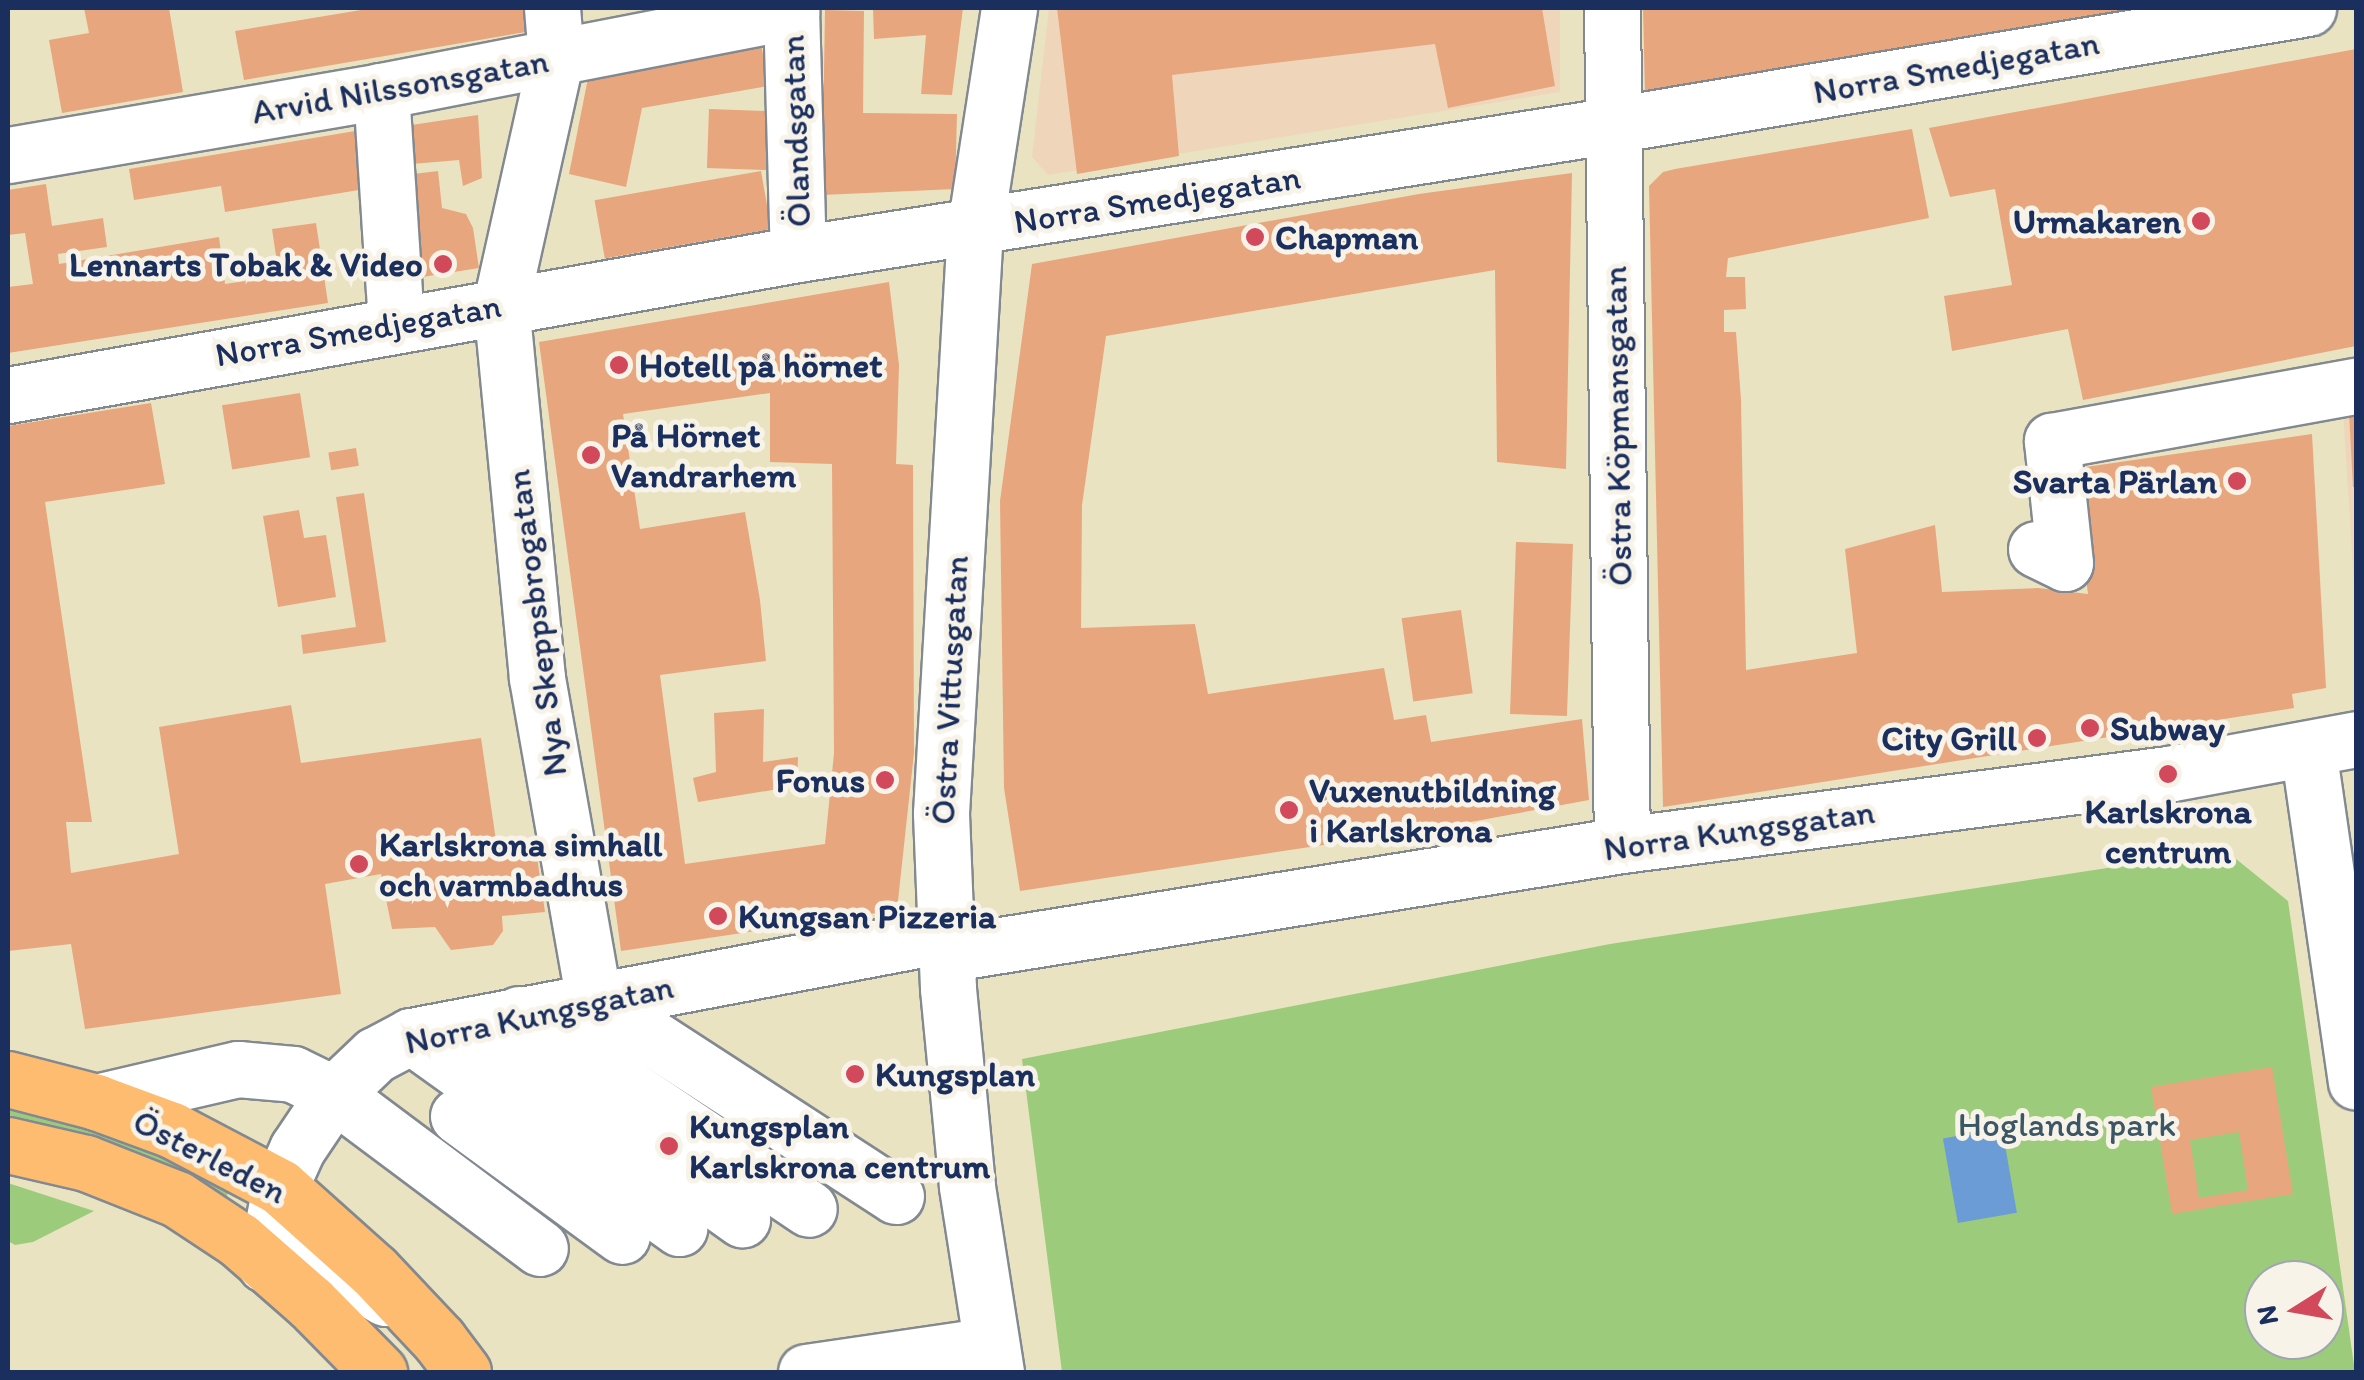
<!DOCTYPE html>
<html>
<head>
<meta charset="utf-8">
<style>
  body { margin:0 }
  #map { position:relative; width:2364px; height:1380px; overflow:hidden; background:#e9e3c2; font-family:Itim,sans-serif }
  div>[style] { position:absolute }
  .built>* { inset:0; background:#efd6bb }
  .green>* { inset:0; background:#9ccc7b }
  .water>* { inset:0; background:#6c9cd5; transform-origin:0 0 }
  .building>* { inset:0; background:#e8a67e; transform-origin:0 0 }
  .roads { filter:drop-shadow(2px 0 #828990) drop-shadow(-2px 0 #828990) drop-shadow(0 2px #828990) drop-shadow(0 -2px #828990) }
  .minor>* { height:55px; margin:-27.5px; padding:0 27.5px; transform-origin:27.5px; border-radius:27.5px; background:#fff }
  .major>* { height:55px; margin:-27.5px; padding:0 27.5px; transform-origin:27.5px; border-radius:27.5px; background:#fdbc70 }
  .dots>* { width:28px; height:28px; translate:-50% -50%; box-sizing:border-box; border:5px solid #f7f3e8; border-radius:50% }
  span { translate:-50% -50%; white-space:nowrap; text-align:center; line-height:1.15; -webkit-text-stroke:10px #f7f3e8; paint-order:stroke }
  .street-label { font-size:35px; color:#1b2f5e }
  .poi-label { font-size:35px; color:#1b2f5e; font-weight:700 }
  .right { translate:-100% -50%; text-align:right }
  .left { translate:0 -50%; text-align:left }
  .park-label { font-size:35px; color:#3b5665 }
  .frame { position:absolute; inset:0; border:10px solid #1b2f5e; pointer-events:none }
  .north { position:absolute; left:2244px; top:1260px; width:100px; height:100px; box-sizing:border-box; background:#f7f3e8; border:2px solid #9fa5b1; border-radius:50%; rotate:259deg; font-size:28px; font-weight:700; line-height:40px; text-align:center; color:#1b2f5e }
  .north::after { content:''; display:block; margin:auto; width:35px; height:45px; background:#d1495b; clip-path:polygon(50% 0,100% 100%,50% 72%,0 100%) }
</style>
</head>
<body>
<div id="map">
  <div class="built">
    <i style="clip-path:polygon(1049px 8px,1560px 8px,1560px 92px,1048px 175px,1032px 157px)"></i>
    <i style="clip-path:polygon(2356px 408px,2356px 616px,2343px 410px)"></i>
  </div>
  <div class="green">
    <i style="clip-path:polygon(evenodd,2225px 850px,2288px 901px,2355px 1372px,1062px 1372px,1022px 1059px,1610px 944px,2225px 850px,2264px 1280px,2324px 1280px,2324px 1340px,2264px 1340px,2264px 1280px)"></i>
    <i style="clip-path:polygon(8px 1105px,81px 1122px,171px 1155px,231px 1189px,226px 1197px,167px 1165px,105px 1140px,8px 1116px)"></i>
    <i style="clip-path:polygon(8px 1183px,94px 1211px,33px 1242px,15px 1245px,8px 1241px)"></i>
  </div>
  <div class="water">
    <i style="left:2002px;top:1128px;width:86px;height:60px;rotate:80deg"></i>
  </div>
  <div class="building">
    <i style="clip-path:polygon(84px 8px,169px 8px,183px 92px,62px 113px,49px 40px,89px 33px)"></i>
    <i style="clip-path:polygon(373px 8px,546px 8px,549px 28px,244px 80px,235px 31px)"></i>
    <i style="clip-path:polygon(873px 8px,963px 8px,952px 95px,921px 94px,926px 35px,874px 39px)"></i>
    <i style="clip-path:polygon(1057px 8px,1542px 8px,1555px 86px,1448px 108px,1435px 44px,1172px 75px,1179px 156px,1077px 174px)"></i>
    <i style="clip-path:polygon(1643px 8px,2131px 8px,2132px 9px,1645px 94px)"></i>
    <i style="clip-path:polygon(825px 10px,864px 11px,863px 113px,957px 114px,955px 189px,822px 195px)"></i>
    <i style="clip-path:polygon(759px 30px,768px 86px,642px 108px,626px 187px,569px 174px,592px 58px)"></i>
    <i style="clip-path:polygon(2356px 49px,2356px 346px,2083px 400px,2068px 329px,1952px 351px,1944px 296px,2012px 285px,1995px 189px,1950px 197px,1929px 128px)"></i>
    <i style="left:709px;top:109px;width:59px;height:59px;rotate:2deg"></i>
    <i style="clip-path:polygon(478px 115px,482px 178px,463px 186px,459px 160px,388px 166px,385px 129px)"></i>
    <i style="clip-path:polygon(367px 129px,377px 187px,225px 212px,221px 186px,134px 200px,129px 169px)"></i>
    <i style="clip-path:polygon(1912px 129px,1929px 218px,1728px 258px,1726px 277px,1745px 277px,1746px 309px,1724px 310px,1724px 332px,1736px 332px,1741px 400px,1746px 670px,1857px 653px,1845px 549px,1935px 525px,1942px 592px,2038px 588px,2088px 594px,2072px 469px,2312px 434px,2326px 688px,2292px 694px,2294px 708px,1663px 807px,1649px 186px,1663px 172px,1675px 169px)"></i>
    <i style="clip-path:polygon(438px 171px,442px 208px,466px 214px,473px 228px,479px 268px,397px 281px,389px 177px)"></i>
    <i style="left:761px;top:171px;width:59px;height:169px;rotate:80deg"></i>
    <i style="clip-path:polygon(1572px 173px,1566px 469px,1497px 462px,1495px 270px,1106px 336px,1082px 505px,1081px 628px,1195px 624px,1208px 694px,1384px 668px,1394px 720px,1426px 715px,1431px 742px,1582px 719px,1589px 800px,1449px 826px,1020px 891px,1004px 788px,1000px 501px,1032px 264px,1419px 194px)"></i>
    <i style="clip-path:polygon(46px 184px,52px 226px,103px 218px,107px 247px,58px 254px,59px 264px,219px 237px,225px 284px,279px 276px,272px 229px,316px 223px,328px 303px,8px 353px,8px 287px,33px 284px,25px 233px,8px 235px,8px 190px)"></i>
    <i style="clip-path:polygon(evenodd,889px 282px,899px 365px,896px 464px,913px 465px,914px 753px,897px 910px,621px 951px,539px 342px,889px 282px,770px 393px,770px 462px,832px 464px,834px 753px,825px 844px,685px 864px,660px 675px,766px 661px,760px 600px,745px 512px,640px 529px,623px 414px,770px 393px)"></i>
    <i style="left:300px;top:393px;width:65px;height:79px;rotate:81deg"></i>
    <i style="clip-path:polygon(151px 403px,165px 484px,45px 502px,92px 822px,66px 822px,71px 873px,179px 854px,159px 727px,291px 705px,301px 763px,481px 738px,498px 854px,536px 850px,545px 912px,502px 916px,503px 931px,493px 945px,451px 950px,435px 927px,392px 929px,381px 874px,325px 884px,341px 994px,85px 1029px,71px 944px,8px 951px,8px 426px)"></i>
    <i style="clip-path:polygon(2356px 411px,2356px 487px,2353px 487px,2349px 412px)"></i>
    <i style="left:356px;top:448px;width:18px;height:28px;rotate:81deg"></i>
    <i style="clip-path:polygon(364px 493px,386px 642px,303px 654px,301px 635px,356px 627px,336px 497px)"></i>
    <i style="clip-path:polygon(299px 510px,304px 538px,326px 535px,336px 597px,278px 607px,263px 516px)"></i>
    <i style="left:1516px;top:542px;width:57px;height:172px;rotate:2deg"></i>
    <i style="left:1461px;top:610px;width:84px;height:60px;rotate:82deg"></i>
    <i style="clip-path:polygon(764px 709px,763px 762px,798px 757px,797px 786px,698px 802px,693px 778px,716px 772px,714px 713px)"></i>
    <i style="clip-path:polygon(evenodd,2272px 1067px,2293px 1194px,2172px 1214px,2151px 1087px,2272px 1067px,2239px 1132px,2248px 1190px,2199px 1198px,2190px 1140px,2239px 1132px)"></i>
  </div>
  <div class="roads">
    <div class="minor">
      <i style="left:552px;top:8px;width:49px;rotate:85.3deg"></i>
      <i style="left:556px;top:57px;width:253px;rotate:102.6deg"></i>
      <i style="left:501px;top:304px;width:376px;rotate:84.5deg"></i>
      <i style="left:537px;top:678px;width:327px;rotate:80deg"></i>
      <i style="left:791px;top:8px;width:246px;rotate:88.4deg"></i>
      <i style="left:1612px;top:8px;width:837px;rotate:89.32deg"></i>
      <i style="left:381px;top:91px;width:232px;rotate:86.3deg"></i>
      <i style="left:8px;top:155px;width:378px;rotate:-9.7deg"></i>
      <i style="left:381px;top:91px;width:418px;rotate:-11deg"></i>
      <i style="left:8px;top:395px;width:802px;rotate:-10.12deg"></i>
      <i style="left:798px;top:254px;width:825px;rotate:-8.99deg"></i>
      <i style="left:1613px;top:125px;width:705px;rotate:-9.56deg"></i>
      <i style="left:2036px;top:549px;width:32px;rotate:26deg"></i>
      <i style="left:2065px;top:563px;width:123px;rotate:-96.1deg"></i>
      <i style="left:2052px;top:441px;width:309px;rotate:-10.3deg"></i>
      <i style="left:2308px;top:749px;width:336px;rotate:81.8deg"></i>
      <i style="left:945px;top:954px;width:686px;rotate:-9.15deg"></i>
      <i style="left:1622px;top:845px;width:551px;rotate:-7.41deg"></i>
      <i style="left:2168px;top:774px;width:191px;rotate:-10.5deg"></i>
      <i style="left:594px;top:1000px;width:360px;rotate:33deg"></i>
      <i style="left:519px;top:1014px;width:349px;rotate:33.9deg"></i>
      <i style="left:471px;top:1026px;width:333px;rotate:35.5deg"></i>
      <i style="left:411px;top:1036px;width:330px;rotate:35.6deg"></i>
      <i style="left:96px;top:1102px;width:146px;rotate:-13.1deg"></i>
      <i style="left:238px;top:1069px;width:55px;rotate:5.2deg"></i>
      <i style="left:293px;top:1074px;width:46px;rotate:26deg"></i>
      <i style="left:334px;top:1094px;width:257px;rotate:36.8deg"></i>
      <i style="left:458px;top:1116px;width:203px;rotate:36.2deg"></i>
      <i style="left:385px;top:1298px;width:71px;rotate:-148.8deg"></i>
      <i style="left:324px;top:1261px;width:31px;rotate:-173deg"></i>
      <i style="left:293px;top:1257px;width:29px;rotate:166deg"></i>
      <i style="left:265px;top:1264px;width:78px;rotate:-79deg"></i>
      <i style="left:280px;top:1187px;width:42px;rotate:-65.9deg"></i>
      <i style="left:297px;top:1149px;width:66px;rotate:-56.1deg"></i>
      <i style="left:334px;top:1094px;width:57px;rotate:-43.6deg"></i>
      <i style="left:375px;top:1055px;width:41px;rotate:-27.8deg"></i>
      <i style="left:411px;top:1036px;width:542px;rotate:-10.75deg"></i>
      <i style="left:806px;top:1372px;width:187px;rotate:-8.3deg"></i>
      <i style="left:996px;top:1372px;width:188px;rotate:-98.9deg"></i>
      <i style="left:967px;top:1186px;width:199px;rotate:-95.5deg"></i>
      <i style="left:948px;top:988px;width:175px;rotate:-92.3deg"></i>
      <i style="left:941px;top:813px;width:586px;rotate:-86.67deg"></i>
      <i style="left:975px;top:228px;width:223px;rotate:-81.2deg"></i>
    </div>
    <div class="major">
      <i style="left:8px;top:1079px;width:91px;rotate:14.6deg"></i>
      <i style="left:96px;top:1102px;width:81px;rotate:20.2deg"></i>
      <i style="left:172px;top:1130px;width:122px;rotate:27.8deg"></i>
      <i style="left:280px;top:1187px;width:126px;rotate:41.8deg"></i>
      <i style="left:374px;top:1271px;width:95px;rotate:46.7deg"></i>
      <i style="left:439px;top:1340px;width:40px;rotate:53deg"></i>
      <i style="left:8px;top:1145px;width:80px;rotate:13deg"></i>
      <i style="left:86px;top:1163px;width:98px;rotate:21.6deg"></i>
      <i style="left:177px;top:1199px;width:74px;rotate:33.5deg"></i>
      <i style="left:239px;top:1240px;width:96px;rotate:41.2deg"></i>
      <i style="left:311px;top:1303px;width:97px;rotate:45.4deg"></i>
    </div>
  </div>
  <div class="dots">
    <i style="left:2201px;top:221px;background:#d1495b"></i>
    <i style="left:1255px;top:237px;background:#d1495b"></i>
    <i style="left:443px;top:264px;background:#d1495b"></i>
    <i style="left:619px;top:365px;background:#d1495b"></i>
    <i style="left:591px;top:455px;background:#d1495b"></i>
    <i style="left:2237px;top:481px;background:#d1495b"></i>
    <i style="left:2090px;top:728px;background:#d1495b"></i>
    <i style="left:2037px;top:738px;background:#d1495b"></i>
    <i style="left:2168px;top:774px;background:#d1495b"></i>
    <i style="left:885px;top:780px;background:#d1495b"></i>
    <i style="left:1289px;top:810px;background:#d1495b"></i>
    <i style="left:359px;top:864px;background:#d1495b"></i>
    <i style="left:718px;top:916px;background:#d1495b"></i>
    <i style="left:855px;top:1074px;background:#d1495b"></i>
    <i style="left:669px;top:1146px;background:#d1495b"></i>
  </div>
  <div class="street-label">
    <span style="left:1956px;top:67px;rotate:-10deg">Norra Smedjegatan</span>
    <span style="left:400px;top:86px;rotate:-10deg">Arvid Nilssonsgatan</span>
    <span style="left:795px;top:131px;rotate:-92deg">Ölandsgatan</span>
    <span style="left:1157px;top:199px;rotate:-9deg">Norra Smedjegatan</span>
    <span style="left:358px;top:330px;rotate:-10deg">Norra Smedjegatan</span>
    <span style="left:1617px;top:426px;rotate:-91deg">Östra Köpmansgatan</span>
    <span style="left:536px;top:623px;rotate:-97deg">Nya Skeppsbrogatan</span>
    <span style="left:949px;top:690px;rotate:-87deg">Östra Vittusgatan</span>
    <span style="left:1739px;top:830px;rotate:-8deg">Norra Kungsgatan</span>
    <span style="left:539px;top:1014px;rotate:-12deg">Norra Kungsgatan</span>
    <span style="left:210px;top:1156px;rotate:27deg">Österleden</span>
  </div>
  <div class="poi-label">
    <span class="right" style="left:2181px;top:221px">Urmakaren</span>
    <span class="left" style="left:1275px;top:237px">Chapman</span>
    <span class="right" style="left:423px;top:264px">Lennarts Tobak &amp; Video</span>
    <span class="left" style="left:639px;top:365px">Hotell på hörnet</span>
    <span class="left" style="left:611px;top:455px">På Hörnet<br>Vandrarhem</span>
    <span class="right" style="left:2217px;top:481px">Svarta Pärlan</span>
    <span class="left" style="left:2110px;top:728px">Subway</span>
    <span class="right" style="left:2017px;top:738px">City Grill</span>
    <span class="right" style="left:865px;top:780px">Fonus</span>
    <span class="left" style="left:1309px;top:810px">Vuxenutbildning<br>i Karlskrona</span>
    <span style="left:2168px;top:831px">Karlskrona<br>centrum</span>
    <span class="left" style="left:379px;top:864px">Karlskrona simhall<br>och varmbadhus</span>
    <span class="left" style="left:738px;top:916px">Kungsan Pizzeria</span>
    <span class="left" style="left:875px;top:1074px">Kungsplan</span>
    <span class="left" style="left:689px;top:1146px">Kungsplan<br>Karlskrona centrum</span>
  </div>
  <div class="park-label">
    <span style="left:2067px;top:1124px">Hoglands park</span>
  </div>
  <div class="frame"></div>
  <div class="north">N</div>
</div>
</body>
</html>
